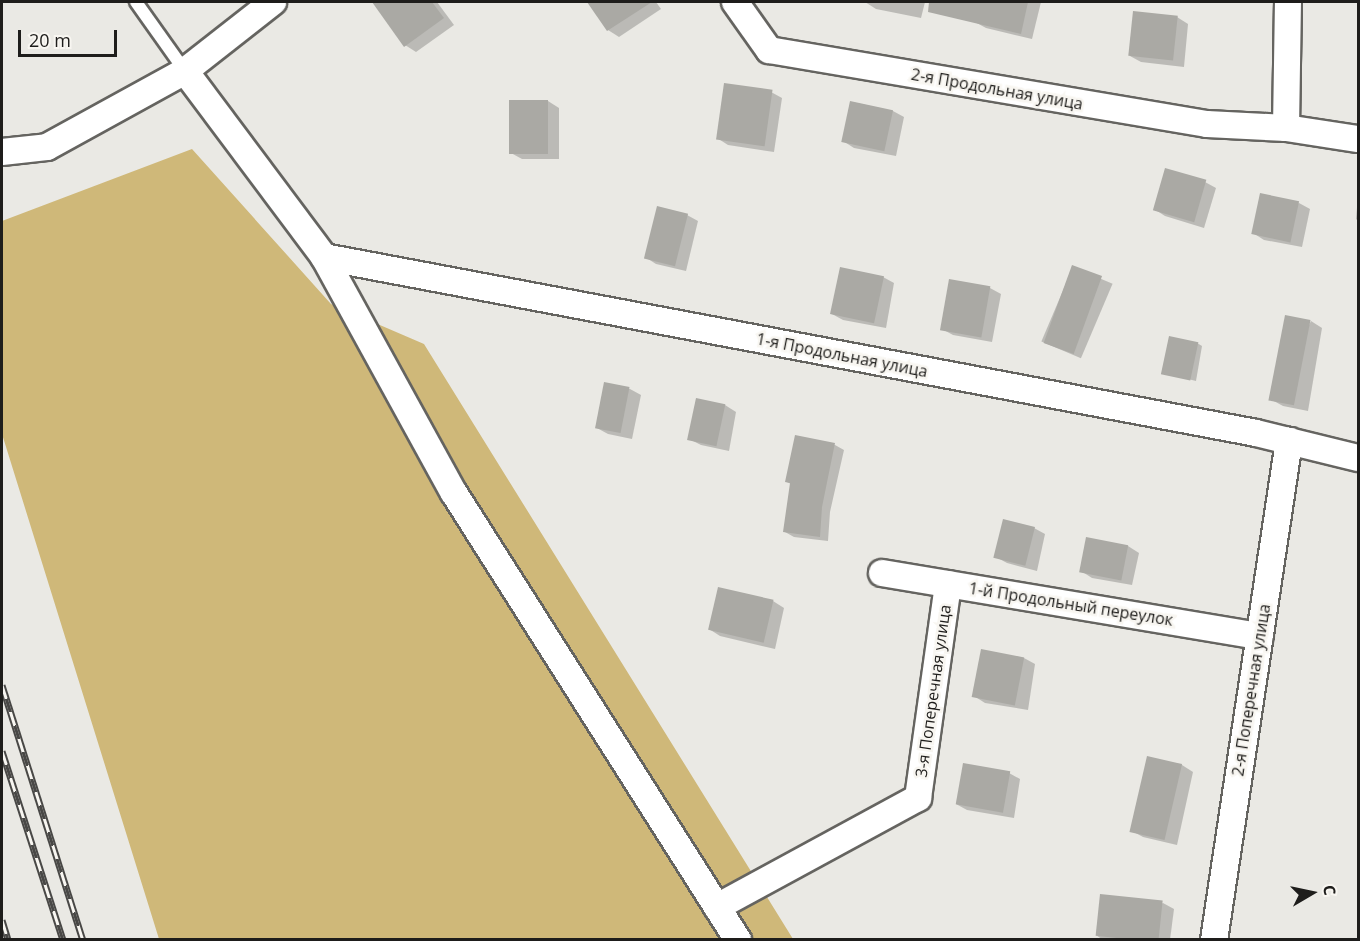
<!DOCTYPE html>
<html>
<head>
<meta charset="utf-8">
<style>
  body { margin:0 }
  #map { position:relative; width:1360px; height:941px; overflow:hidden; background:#eae9e4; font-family:"Open Sans",sans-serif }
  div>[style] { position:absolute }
  .green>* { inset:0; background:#cfb879 }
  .shadow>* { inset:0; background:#0003; transform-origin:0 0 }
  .building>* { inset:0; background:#aaa9a4; transform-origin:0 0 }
  .roads { filter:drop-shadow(2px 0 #656460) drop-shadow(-2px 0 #656460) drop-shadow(0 2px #656460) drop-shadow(0 -2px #656460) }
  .service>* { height:12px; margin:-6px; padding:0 6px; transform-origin:6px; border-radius:6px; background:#fff }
  .minor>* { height:26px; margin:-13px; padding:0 13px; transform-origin:13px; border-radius:13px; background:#fff }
  .rail>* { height:7px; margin-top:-3.5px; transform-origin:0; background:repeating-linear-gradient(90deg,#f8f6f1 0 14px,#494846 0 28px); box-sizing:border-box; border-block:2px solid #494846 }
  span { translate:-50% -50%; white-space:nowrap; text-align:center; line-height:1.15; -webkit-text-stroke:5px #f8f6f1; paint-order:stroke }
  .street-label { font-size:16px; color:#1e1d1b }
  .frame { position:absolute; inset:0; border:3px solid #1e1d1b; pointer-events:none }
  .north { position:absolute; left:1282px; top:863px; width:60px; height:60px; -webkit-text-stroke:4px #f8f6f1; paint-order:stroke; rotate:81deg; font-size:16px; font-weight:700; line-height:24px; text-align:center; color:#1e1d1b }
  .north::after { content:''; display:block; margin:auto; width:21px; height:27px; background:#1e1d1b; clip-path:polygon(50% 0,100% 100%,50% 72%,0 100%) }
  .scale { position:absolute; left:18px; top:30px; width:99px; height:27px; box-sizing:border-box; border:3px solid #1e1d1b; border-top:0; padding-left:8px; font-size:18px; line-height:21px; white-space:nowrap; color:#1e1d1b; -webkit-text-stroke:4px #f8f6f1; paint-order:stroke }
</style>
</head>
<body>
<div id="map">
  <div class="green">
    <i style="clip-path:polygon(192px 149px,331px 304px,424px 344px,793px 939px,159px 939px,2px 434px,2px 221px)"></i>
  </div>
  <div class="shadow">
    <i style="clip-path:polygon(374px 2px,437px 2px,454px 25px,416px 52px,405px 45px)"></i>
    <i style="clip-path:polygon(589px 2px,656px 2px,661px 9px,619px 37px,608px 30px)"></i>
    <i style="clip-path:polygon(865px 2px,925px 2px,921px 18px,876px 9px)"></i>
    <i style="clip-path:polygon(980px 2px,1041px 2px,1032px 39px,986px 28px,975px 22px)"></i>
    <i style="clip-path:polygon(1177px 17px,1188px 24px,1184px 67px,1141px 62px,1130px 56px)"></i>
    <i style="clip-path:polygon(771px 92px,782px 98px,774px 152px,728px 145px,717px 138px)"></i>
    <i style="clip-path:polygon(548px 101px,559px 108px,559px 159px,522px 159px,511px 153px)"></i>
    <i style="clip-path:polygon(852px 102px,893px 111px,904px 117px,896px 156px,854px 148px,843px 141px)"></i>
    <i style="clip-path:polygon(1205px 182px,1216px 188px,1204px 228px,1165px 216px,1154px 209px)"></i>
    <i style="clip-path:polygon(1358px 196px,1358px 221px,1356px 219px)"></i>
    <i style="clip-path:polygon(1299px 203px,1310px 209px,1302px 247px,1264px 240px,1253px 233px)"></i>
    <i style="clip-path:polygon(687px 215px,698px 221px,686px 271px,656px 264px,645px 257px)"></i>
    <i style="left:1073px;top:267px;width:43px;height:81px;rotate:23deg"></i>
    <i style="clip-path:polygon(883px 277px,894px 283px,886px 328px,843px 320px,832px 314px)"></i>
    <i style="clip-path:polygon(950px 281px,990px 288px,1001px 294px,992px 342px,953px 335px,942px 329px)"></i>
    <i style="clip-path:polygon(1311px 321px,1322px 328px,1308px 411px,1283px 406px,1272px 400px)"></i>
    <i style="clip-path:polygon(1197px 343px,1202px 346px,1196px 381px,1164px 373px)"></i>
    <i style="clip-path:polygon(605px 384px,630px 389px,641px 395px,632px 439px,608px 434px,597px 428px)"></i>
    <i style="clip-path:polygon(697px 400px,725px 405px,736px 412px,729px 451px,701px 445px,689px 439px)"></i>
    <i style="clip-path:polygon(796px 437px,835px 445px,844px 450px,830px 512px,828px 541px,794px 537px,785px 532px,791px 484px,787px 482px)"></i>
    <i style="clip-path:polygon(1034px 528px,1045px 534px,1037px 571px,1007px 563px,996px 557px)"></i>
    <i style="clip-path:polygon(1128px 546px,1139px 553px,1132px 585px,1092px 578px,1081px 571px)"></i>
    <i style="clip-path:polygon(773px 601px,784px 608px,775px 649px,720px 636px,709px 629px)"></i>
    <i style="clip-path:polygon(982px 651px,1024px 658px,1035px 664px,1028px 710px,985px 703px,974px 696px)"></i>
    <i style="clip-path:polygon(1148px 758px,1182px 765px,1193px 772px,1177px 845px,1143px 837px,1132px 831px)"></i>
    <i style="clip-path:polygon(1009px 773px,1020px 779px,1014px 818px,967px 810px,956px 804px)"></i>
    <i style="clip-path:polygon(1163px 903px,1174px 909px,1170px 940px,1103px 940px,1096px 935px)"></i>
  </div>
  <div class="building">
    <i style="clip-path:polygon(372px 2px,432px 2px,444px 18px,404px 47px)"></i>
    <i style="clip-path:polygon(587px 2px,652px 2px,607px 31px)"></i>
    <i style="clip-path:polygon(929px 2px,1028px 2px,1021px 34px,928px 12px)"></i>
    <i style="left:1133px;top:11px;width:45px;height:45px;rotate:6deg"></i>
    <i style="left:724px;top:83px;width:49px;height:57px;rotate:8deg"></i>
    <i style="left:509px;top:100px;width:39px;height:54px"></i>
    <i style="left:850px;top:101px;width:44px;height:42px;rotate:12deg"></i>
    <i style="left:1165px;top:168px;width:43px;height:44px;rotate:16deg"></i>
    <i style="left:1260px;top:193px;width:40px;height:42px;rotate:12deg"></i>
    <i style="left:657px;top:206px;width:32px;height:54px;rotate:14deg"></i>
    <i style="left:1072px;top:265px;width:32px;height:83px;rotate:20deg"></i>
    <i style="left:840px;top:267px;width:45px;height:48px;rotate:12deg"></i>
    <i style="left:949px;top:279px;width:42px;height:52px;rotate:10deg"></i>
    <i style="left:1285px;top:315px;width:26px;height:87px;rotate:11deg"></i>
    <i style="left:1169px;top:336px;width:30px;height:39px;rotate:12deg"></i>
    <i style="left:604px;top:382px;width:26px;height:47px;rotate:11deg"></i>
    <i style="left:696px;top:398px;width:30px;height:43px;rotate:12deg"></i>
    <i style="clip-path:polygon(795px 435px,835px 443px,822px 507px,820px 537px,783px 532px,790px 483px,785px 482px)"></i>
    <i style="left:1003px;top:519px;width:33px;height:40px;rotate:14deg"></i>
    <i style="left:1086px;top:537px;width:43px;height:36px;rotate:11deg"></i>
    <i style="left:718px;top:587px;width:57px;height:44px;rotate:13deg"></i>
    <i style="left:981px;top:649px;width:44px;height:49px;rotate:11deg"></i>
    <i style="left:1147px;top:756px;width:36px;height:78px;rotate:13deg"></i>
    <i style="left:963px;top:763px;width:48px;height:42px;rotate:10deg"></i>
    <i style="left:1100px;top:894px;width:63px;height:42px;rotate:6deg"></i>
  </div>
  <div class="roads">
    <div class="service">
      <i style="left:136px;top:2px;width:85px;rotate:54.6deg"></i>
    </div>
    <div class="minor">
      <i style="left:735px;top:2px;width:59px;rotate:54.7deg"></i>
      <i style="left:769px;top:50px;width:444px;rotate:9.6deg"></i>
      <i style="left:1207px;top:124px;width:79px;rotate:2.9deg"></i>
      <i style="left:1286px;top:128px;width:73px;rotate:8.7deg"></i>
      <i style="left:185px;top:71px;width:232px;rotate:53.2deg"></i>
      <i style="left:324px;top:257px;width:269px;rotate:61.2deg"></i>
      <i style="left:454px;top:493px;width:530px;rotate:57.57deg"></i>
      <i style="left:1286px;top:128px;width:126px;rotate:-89.1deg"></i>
      <i style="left:2px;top:152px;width:45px;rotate:-6.3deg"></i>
      <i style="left:47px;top:147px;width:158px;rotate:-28.8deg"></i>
      <i style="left:185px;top:71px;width:112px;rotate:-38.1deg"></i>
      <i style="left:324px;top:257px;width:948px;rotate:10.69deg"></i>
      <i style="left:1256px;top:433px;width:105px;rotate:13.8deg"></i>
      <i style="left:882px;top:573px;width:383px;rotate:9.5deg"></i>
      <i style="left:717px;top:907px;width:229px;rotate:-28.5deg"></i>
      <i style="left:918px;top:798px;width:216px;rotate:-82deg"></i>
      <i style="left:1214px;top:940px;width:505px;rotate:-81.45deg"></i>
    </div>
  </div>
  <div class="rail">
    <i style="left:2px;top:685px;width:268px;rotate:72.4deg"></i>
    <i style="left:2px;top:751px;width:199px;rotate:72.1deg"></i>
    <i style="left:2px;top:920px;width:21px;rotate:73deg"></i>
  </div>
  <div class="street-label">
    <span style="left:997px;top:89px;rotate:10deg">2-я Продольная улица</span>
    <span style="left:842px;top:355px;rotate:11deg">1-я Продольная улица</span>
    <span style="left:1071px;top:604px;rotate:9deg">1-й Продольный переулок</span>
    <span style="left:1251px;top:690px;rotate:-81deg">2-я Поперечная улица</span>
    <span style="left:933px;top:691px;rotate:-82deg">3-я Поперечная улица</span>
  </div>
  <div class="frame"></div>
  <div class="north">С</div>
  <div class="scale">20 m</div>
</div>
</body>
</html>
